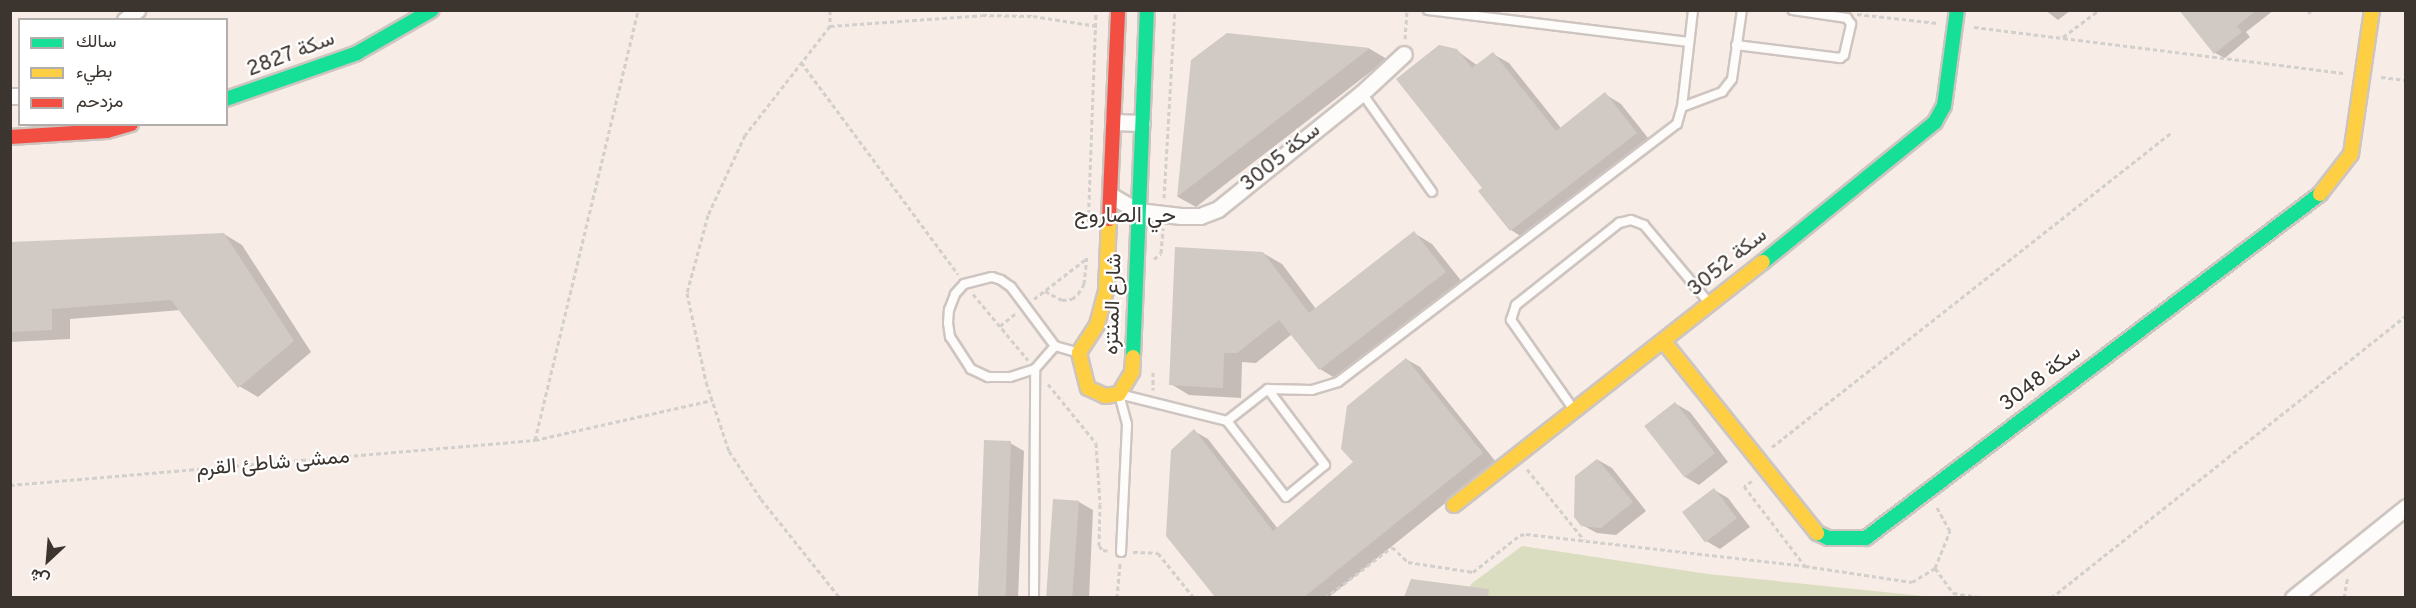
<!DOCTYPE html>
<html>
<head>
<meta charset="utf-8">
<style>
  body { margin:0 }
  #map { position:relative; width:2416px; height:608px; overflow:hidden; background:#f7ece6; font-family:Overpass,Vazirmatn,sans-serif }
  div>[style] { position:absolute }
  .green>* { inset:0; background:#dbddc0 }
  .shadow>* { inset:0; background:#0003 }
  .building>* { inset:0; background:#d1cac4; transform-origin:0 0 }
  .path>* { height:3px; margin-top:-1.5px; transform-origin:0; background:repeating-linear-gradient(90deg,#d2cfcc 0 4.5px,transparent 0 7.5px) }
  .roads { filter:drop-shadow(2px 0 #cec5c0) drop-shadow(-2px 0 #cec5c0) drop-shadow(0 2px #cec5c0) drop-shadow(0 -2px #cec5c0) }
  .lane>* { height:8px; margin:-4px; padding:0 4px; transform-origin:4px; border-radius:4px; background:#fefcfb }
  .street>* { height:15px; margin:-7.5px; padding:0 7.5px; transform-origin:7.5px; border-radius:7.5px; background:#fefcfb }
  .fast>* { height:14px; margin:-7px; padding:0 7px; transform-origin:7px; border-radius:7px; background:#16e098 }
  .slow>* { height:14px; margin:-7px; padding:0 7px; transform-origin:7px; border-radius:7px; background:#ffcf43 }
  .jam>* { height:14px; margin:-7px; padding:0 7px; transform-origin:7px; border-radius:7px; background:#f24e42 }
  span { translate:-50% -50%; white-space:nowrap; text-align:center; line-height:1.15; -webkit-text-stroke:4.5px #fff; paint-order:stroke }
  .street-label { font-size:21px; color:#3c342f }
  .neighbourhood-label { font-size:22px; color:#3c342f }
  .frame { position:absolute; inset:0; border:12px solid #3c342f; pointer-events:none }
  .legend { position:absolute; left:18px; top:18px; width:210px; height:108px; box-sizing:border-box; background:#fff; border:2px solid #b1aeac; margin:0; padding:8px 10px; list-style:none; font-size:18px; color:#3c342f }
  .legend li { display:flex; align-items:center; gap:12px; height:30px }
  .legend b { width:30px; border:2px solid #b1aeac }
  .north { position:absolute; left:18px; top:530px; width:60px; height:60px; -webkit-text-stroke:4px #fff; paint-order:stroke; rotate:206deg; font-size:16px; font-weight:700; line-height:24px; text-align:center; color:#3c342f }
  .north::after { content:''; display:block; margin:auto; width:21px; height:27px; background:#3c342f; clip-path:polygon(50% 0,100% 100%,50% 72%,0 100%) }
</style>
</head>
<body>
<div id="map">
  <div class="green">
    <i style="clip-path:polygon(1522px 546px,1708px 574px,1933px 597px,1466px 598px,1471px 584px)"></i>
  </div>
  <div class="shadow">
    <i style="clip-path:polygon(2045px 10px,2071px 10px,2058px 20px)"></i>
    <i style="clip-path:polygon(2181px 10px,2274px 10px,2246px 32px,2250px 37px,2225px 58px,2215px 53px)"></i>
    <i style="clip-path:polygon(1227px 35px,1370px 49px,1387px 59px,1196px 207px,1178px 197px,1193px 60px)"></i>
    <i style="clip-path:polygon(1456px 50px,1478px 66px,1493px 54px,1509px 63px,1561px 128px,1605px 94px,1621px 104px,1652px 143px,1527px 240px,1511px 230px,1484px 188px)"></i>
    <i style="clip-path:polygon(1414px 233px,1432px 244px,1463px 283px,1338px 380px,1320px 369px,1292px 334px,1256px 363px,1242px 362px,1241px 398px,1189px 395px,1171px 384px,1263px 253px,1282px 264px,1316px 309px)"></i>
    <i style="clip-path:polygon(224px 234px,242px 245px,311px 352px,258px 397px,239px 386px,181px 310px,70px 319px,70px 339px,10px 342px,10px 244px)"></i>
    <i style="clip-path:polygon(1406px 359px,1420px 367px,1496px 462px,1328px 598px,1217px 598px,1167px 536px,1194px 431px,1208px 439px,1278px 529px,1355px 463px)"></i>
    <i style="clip-path:polygon(1676px 404px,1690px 412px,1728px 462px,1699px 485px,1685px 477px)"></i>
    <i style="clip-path:polygon(985px 441px,1010px 443px,1024px 451px,1018px 598px,978px 598px)"></i>
    <i style="clip-path:polygon(1598px 460px,1612px 468px,1646px 511px,1616px 535px,1597px 533px,1582px 525px)"></i>
    <i style="clip-path:polygon(1714px 490px,1728px 498px,1750px 527px,1720px 549px,1706px 541px)"></i>
    <i style="clip-path:polygon(1054px 501px,1079px 502px,1093px 510px,1089px 598px,1050px 598px)"></i>
    <i style="clip-path:polygon(1412px 581px,1479px 595px,1478px 598px,1405px 598px)"></i>
  </div>
  <div class="building">
    <i style="clip-path:polygon(2179px 10px,2257px 10px,2237px 26px,2242px 32px,2214px 54px)"></i>
    <i style="clip-path:polygon(1227px 33px,1370px 48px,1177px 197px,1191px 60px)"></i>
    <i style="clip-path:polygon(1439px 45px,1457px 49px,1472px 68px,1493px 52px,1556px 131px,1605px 92px,1637px 133px,1510px 231px,1478px 191px,1482px 188px,1396px 79px)"></i>
    <i style="clip-path:polygon(1414px 231px,1446px 272px,1319px 370px,1279px 320px,1237px 353px,1224px 353px,1223px 388px,1169px 385px,1175px 247px,1263px 252px,1309px 313px)"></i>
    <i style="clip-path:polygon(224px 233px,294px 341px,238px 388px,171px 300px,52px 309px,52px 330px,10px 332px,10px 242px)"></i>
    <i style="clip-path:polygon(1406px 358px,1483px 453px,1304px 597px,1215px 597px,1166px 536px,1171px 450px,1194px 429px,1273px 531px,1353px 462px,1341px 449px,1347px 406px)"></i>
    <i style="left:1675px;top:402px;width:65px;height:39px;rotate:52deg"></i>
    <i style="left:984px;top:440px;width:27px;height:157px;rotate:2deg"></i>
    <i style="clip-path:polygon(1597px 459px,1633px 502px,1601px 528px,1581px 526px,1574px 517px,1575px 476px)"></i>
    <i style="left:1714px;top:488px;width:38px;height:40px;rotate:53deg"></i>
    <i style="left:1053px;top:499px;width:26px;height:98px;rotate:4deg"></i>
    <i style="clip-path:polygon(1411px 579px,1489px 589px,1488px 597px,1404px 597px)"></i>
  </div>
  <div class="path">
    <i style="left:830px;top:10px;width:16px;rotate:90deg"></i>
    <i style="left:830px;top:26px;width:138px;rotate:127.9deg"></i>
    <i style="left:745px;top:135px;width:88px;rotate:114.8deg"></i>
    <i style="left:708px;top:215px;width:81px;rotate:105.1deg"></i>
    <i style="left:687px;top:293px;width:91px;rotate:77.9deg"></i>
    <i style="left:706px;top:382px;width:73px;rotate:71.6deg"></i>
    <i style="left:729px;top:451px;width:58px;rotate:56.3deg"></i>
    <i style="left:761px;top:499px;width:127px;rotate:51.4deg"></i>
    <i style="left:2308px;top:10px;width:4px;rotate:56deg"></i>
    <i style="left:1857px;top:14px;width:81px;rotate:6.4deg"></i>
    <i style="left:830px;top:26px;width:152px;rotate:-4.1deg"></i>
    <i style="left:982px;top:15px;width:51px;rotate:1.1deg"></i>
    <i style="left:1033px;top:16px;width:65px;rotate:8.9deg"></i>
    <i style="left:1974px;top:27px;width:374px;rotate:7.1deg"></i>
    <i style="left:2063px;top:37px;width:45px;rotate:-36.9deg"></i>
    <i style="left:1405px;top:39px;width:29px;rotate:-86deg"></i>
    <i style="left:801px;top:62px;width:264px;rotate:53.5deg"></i>
    <i style="left:2381px;top:77px;width:25px;rotate:7deg"></i>
    <i style="left:1164px;top:198px;width:188px;rotate:-86.7deg"></i>
    <i style="left:1088px;top:229px;width:219px;rotate:-87.9deg"></i>
    <i style="left:1154px;top:259px;width:9px;rotate:-41deg"></i>
    <i style="left:1161px;top:253px;width:25px;rotate:-85deg"></i>
    <i style="left:1045px;top:291px;width:19px;rotate:28deg"></i>
    <i style="left:1062px;top:300px;width:10px;rotate:-6deg"></i>
    <i style="left:1072px;top:299px;width:8px;rotate:-40deg"></i>
    <i style="left:1078px;top:294px;width:12px;rotate:-59deg"></i>
    <i style="left:1084px;top:284px;width:27px;rotate:-84deg"></i>
    <i style="left:973px;top:294px;width:86px;rotate:50.2deg"></i>
    <i style="left:1034px;top:299px;width:66px;rotate:-37.6deg"></i>
    <i style="left:1000px;top:326px;width:22px;rotate:-39deg"></i>
    <i style="left:1153px;top:372px;width:18px;rotate:90deg"></i>
    <i style="left:1048px;top:384px;width:76px;rotate:50.9deg"></i>
    <i style="left:1096px;top:443px;width:61px;rotate:86.2deg"></i>
    <i style="left:1100px;top:504px;width:42px;rotate:91.4deg"></i>
    <i style="left:1099px;top:546px;width:6px;rotate:45deg"></i>
    <i style="left:1103px;top:550px;width:6px;rotate:9deg"></i>
    <i style="left:535px;top:440px;width:442px;rotate:-76.5deg"></i>
    <i style="left:1772px;top:447px;width:509px;rotate:-38.22deg"></i>
    <i style="left:1527px;top:469px;width:91px;rotate:51.2deg"></i>
    <i style="left:1752px;top:481px;width:9px;rotate:148deg"></i>
    <i style="left:1744px;top:486px;width:101px;rotate:52.7deg"></i>
    <i style="left:10px;top:485px;width:527px;rotate:-4.9deg"></i>
    <i style="left:535px;top:440px;width:182px;rotate:-12.7deg"></i>
    <i style="left:1133px;top:552px;width:25px;rotate:2deg"></i>
    <i style="left:1158px;top:553px;width:58px;rotate:51.3deg"></i>
    <i style="left:1935px;top:568px;width:40px;rotate:-68deg"></i>
    <i style="left:1950px;top:531px;width:29px;rotate:-119deg"></i>
    <i style="left:1117px;top:598px;width:35px;rotate:-85deg"></i>
    <i style="left:1325px;top:598px;width:84px;rotate:-37.3deg"></i>
    <i style="left:1392px;top:547px;width:22px;rotate:43deg"></i>
    <i style="left:1408px;top:562px;width:66px;rotate:8.7deg"></i>
    <i style="left:1473px;top:572px;width:60px;rotate:-38.2deg"></i>
    <i style="left:1520px;top:535px;width:6px;rotate:-9deg"></i>
    <i style="left:1526px;top:534px;width:281px;rotate:6.5deg"></i>
    <i style="left:1805px;top:566px;width:108px;rotate:8.5deg"></i>
    <i style="left:1912px;top:582px;width:27px;rotate:-31deg"></i>
    <i style="left:1935px;top:568px;width:31px;rotate:54deg"></i>
    <i style="left:1953px;top:593px;width:31px;rotate:9deg"></i>
    <i style="left:2051px;top:598px;width:453px;rotate:-38.5deg"></i>
    <i style="left:2344px;top:598px;width:22px;rotate:-80deg"></i>
  </div>
  <div class="roads">
    <div class="lane">
      <i style="left:1428px;top:10px;width:263px;rotate:7deg"></i>
      <i style="left:1736px;top:45px;width:105px;rotate:7.1deg"></i>
      <i style="left:1840px;top:58px;width:5px;rotate:-37deg"></i>
      <i style="left:1844px;top:55px;width:32px;rotate:-77deg"></i>
      <i style="left:1851px;top:24px;width:7px;rotate:-124deg"></i>
      <i style="left:1847px;top:18px;width:55px;rotate:-171.6deg"></i>
      <i style="left:1362px;top:93px;width:121px;rotate:54.7deg"></i>
      <i style="left:1682px;top:107px;width:43px;rotate:-20.6deg"></i>
      <i style="left:1722px;top:92px;width:16px;rotate:-52deg"></i>
      <i style="left:1732px;top:79px;width:70px;rotate:-81.8deg"></i>
      <i style="left:1035px;top:369px;width:26px;rotate:162deg"></i>
      <i style="left:1010px;top:377px;width:22px;rotate:180deg"></i>
      <i style="left:988px;top:377px;width:19px;rotate:-155deg"></i>
      <i style="left:971px;top:369px;width:38px;rotate:-123deg"></i>
      <i style="left:950px;top:337px;width:14px;rotate:-98deg"></i>
      <i style="left:948px;top:323px;width:13px;rotate:-86deg"></i>
      <i style="left:949px;top:310px;width:17px;rotate:-69deg"></i>
      <i style="left:955px;top:294px;width:13px;rotate:-48deg"></i>
      <i style="left:964px;top:284px;width:29px;rotate:-14deg"></i>
      <i style="left:992px;top:277px;width:9px;rotate:18deg"></i>
      <i style="left:1001px;top:280px;width:12px;rotate:35deg"></i>
      <i style="left:1011px;top:287px;width:74px;rotate:53.3deg"></i>
      <i style="left:1268px;top:389px;width:44px;rotate:1.3deg"></i>
      <i style="left:1312px;top:390px;width:27px;rotate:-17deg"></i>
      <i style="left:1338px;top:382px;width:426px;rotate:-37.3deg"></i>
      <i style="left:1677px;top:124px;width:18px;rotate:-74deg"></i>
      <i style="left:1682px;top:107px;width:98px;rotate:-83.5deg"></i>
      <i style="left:1574px;top:410px;width:110px;rotate:-125deg"></i>
      <i style="left:1511px;top:320px;width:16px;rotate:-72deg"></i>
      <i style="left:1516px;top:305px;width:132px;rotate:-38.5deg"></i>
      <i style="left:1619px;top:223px;width:12px;rotate:-14deg"></i>
      <i style="left:1631px;top:220px;width:14px;rotate:21deg"></i>
      <i style="left:1644px;top:225px;width:103px;rotate:50.1deg"></i>
      <i style="left:1121px;top:552px;width:128px;rotate:-87.3deg"></i>
      <i style="left:1127px;top:424px;width:31px;rotate:-105deg"></i>
      <i style="left:1119px;top:394px;width:111px;rotate:14deg"></i>
      <i style="left:1227px;top:421px;width:96px;rotate:52.2deg"></i>
      <i style="left:1286px;top:497px;width:50px;rotate:-39.4deg"></i>
      <i style="left:1325px;top:465px;width:95px;rotate:-126.9deg"></i>
      <i style="left:1268px;top:389px;width:52px;rotate:142deg"></i>
      <i style="left:1034px;top:598px;width:229px;rotate:-89.7deg"></i>
      <i style="left:1035px;top:369px;width:30px;rotate:-49deg"></i>
      <i style="left:1055px;top:346px;width:25px;rotate:16deg"></i>
    </div>
    <div class="street">
      <i style="left:125px;top:20px;width:16px;rotate:-40deg"></i>
      <i style="left:10px;top:96px;width:10px"></i>
      <i style="left:1113px;top:122px;width:29px;rotate:2deg"></i>
      <i style="left:1110px;top:195px;width:32px;rotate:30deg"></i>
      <i style="left:1138px;top:211px;width:43px;rotate:6.6deg"></i>
      <i style="left:1181px;top:216px;width:19px"></i>
      <i style="left:1200px;top:216px;width:19px;rotate:-21deg"></i>
      <i style="left:1218px;top:209px;width:185px;rotate:-38.9deg"></i>
      <i style="left:1362px;top:93px;width:57px;rotate:-42.9deg"></i>
      <i style="left:2293px;top:598px;width:145px;rotate:-38.8deg"></i>
    </div>
    <div class="fast">
      <i style="left:226px;top:99px;width:139px;rotate:-19.3deg"></i>
      <i style="left:357px;top:53px;width:86px;rotate:-29.8deg"></i>
      <i style="left:1763px;top:262px;width:222px;rotate:-39.1deg"></i>
      <i style="left:1935px;top:122px;width:18px;rotate:-61deg"></i>
      <i style="left:1944px;top:106px;width:97px;rotate:-82.3deg"></i>
      <i style="left:1133px;top:357px;width:347px;rotate:-87.7deg"></i>
      <i style="left:1817px;top:533px;width:12px;rotate:24deg"></i>
      <i style="left:1828px;top:538px;width:38px"></i>
      <i style="left:1866px;top:538px;width:570px;rotate:-37.15deg"></i>
    </div>
    <div class="slow">
      <i style="left:2320px;top:194px;width:51px;rotate:-52.2deg"></i>
      <i style="left:2351px;top:154px;width:146px;rotate:-81.7deg"></i>
      <i style="left:1109px;top:219px;width:72px;rotate:92.4deg"></i>
      <i style="left:1106px;top:291px;width:35px;rotate:105deg"></i>
      <i style="left:1097px;top:325px;width:33px;rotate:123deg"></i>
      <i style="left:1079px;top:353px;width:36px;rotate:76deg"></i>
      <i style="left:1088px;top:388px;width:19px;rotate:25deg"></i>
      <i style="left:1105px;top:396px;width:14px;rotate:-8deg"></i>
      <i style="left:1119px;top:394px;width:26px;rotate:-59deg"></i>
      <i style="left:1132px;top:372px;width:15px;rotate:-86deg"></i>
      <i style="left:1664px;top:342px;width:245px;rotate:51.3deg"></i>
      <i style="left:1454px;top:505px;width:393px;rotate:-38.2deg"></i>
    </div>
    <div class="jam">
      <i style="left:10px;top:137px;width:97px;rotate:-3.5deg"></i>
      <i style="left:107px;top:131px;width:25px;rotate:-16deg"></i>
      <i style="left:1109px;top:219px;width:209px;rotate:-87.5deg"></i>
    </div>
  </div>
  <div class="street-label">
    <span style="left:291px;top:55px;rotate:-21deg">سكة 2827</span>
    <span style="left:1281px;top:158px;rotate:-39deg">سكة 3005</span>
    <span style="left:1728px;top:263px;rotate:-39deg">سكة 3052</span>
    <span style="left:1114px;top:304px;rotate:-88deg">شارع المنتزه</span>
    <span style="left:2041px;top:379px;rotate:-37deg">سكة 3048</span>
    <span style="left:273px;top:464px;rotate:-5deg">ممشى شاطئ القرم</span>
  </div>
  <div class="neighbourhood-label">
    <span style="left:1125px;top:217px">حي الصاروج</span>
  </div>
  <div class="frame"></div>
  <ul class="legend">
  <li><b style="height:8px;background:#16e098"></b>سالك</li>
  <li><b style="height:8px;background:#ffcf43"></b>بطيء</li>
  <li><b style="height:8px;background:#f24e42"></b>مزدحم</li>
  </ul>
  <div class="north">ش</div>
</div>
</body>
</html>
